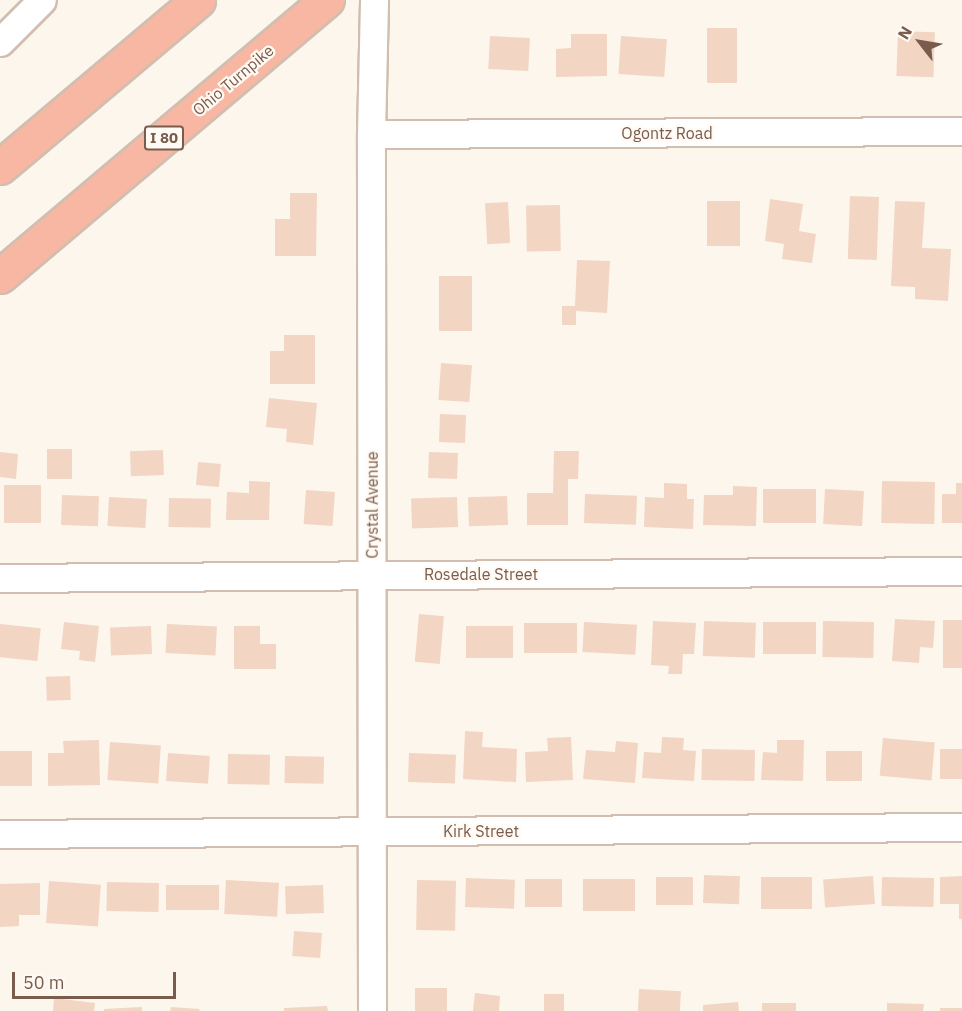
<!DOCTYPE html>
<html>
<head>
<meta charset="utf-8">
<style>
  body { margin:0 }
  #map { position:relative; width:962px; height:1011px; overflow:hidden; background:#fdf6ec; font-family:"IBM Plex Sans",sans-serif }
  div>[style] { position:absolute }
  .building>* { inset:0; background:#f3d5c3; transform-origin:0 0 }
  .roads { filter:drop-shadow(2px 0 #d1beb0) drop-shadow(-2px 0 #d1beb0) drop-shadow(0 2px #d1beb0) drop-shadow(0 -2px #d1beb0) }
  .minor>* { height:27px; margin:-13.5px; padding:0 13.5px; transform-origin:13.5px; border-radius:13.5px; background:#fff }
  .highway>* { height:33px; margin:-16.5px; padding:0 16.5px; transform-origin:16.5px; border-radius:16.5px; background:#f7b7a3 }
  span { translate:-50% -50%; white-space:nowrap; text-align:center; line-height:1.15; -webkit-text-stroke:4.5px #fffaf3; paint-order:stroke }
  .shield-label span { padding:2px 4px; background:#fffaf3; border:2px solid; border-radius:4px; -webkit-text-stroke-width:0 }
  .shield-label { font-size:15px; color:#7a5c4d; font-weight:700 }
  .street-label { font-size:16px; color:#7a5c4d }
  .north { position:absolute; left:890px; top:12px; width:60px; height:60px; -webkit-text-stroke:4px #fffaf3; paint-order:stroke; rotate:301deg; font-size:16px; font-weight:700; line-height:24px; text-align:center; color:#7a5c4d }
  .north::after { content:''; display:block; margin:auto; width:21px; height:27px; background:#7a5c4d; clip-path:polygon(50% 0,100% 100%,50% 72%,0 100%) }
  .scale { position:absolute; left:12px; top:972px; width:164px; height:27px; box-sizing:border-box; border:3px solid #7a5c4d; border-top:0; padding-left:8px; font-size:18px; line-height:21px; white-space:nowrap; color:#7a5c4d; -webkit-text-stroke:4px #fffaf3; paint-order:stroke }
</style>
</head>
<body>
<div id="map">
  <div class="building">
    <i style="left:707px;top:28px;width:30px;height:55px"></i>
    <i style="left:898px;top:31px;width:37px;height:45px;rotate:2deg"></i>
    <i style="clip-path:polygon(571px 34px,607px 34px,607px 76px,556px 77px,556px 49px,571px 48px)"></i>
    <i style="left:490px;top:36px;width:40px;height:33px;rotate:3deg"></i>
    <i style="left:621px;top:36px;width:46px;height:38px;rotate:4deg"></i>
    <i style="clip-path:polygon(290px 193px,317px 193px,316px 256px,275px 256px,275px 219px,290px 219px)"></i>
    <i style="left:850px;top:196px;width:29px;height:63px;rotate:2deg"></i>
    <i style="clip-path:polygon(770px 199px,803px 204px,799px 231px,816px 234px,812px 263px,782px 259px,784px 244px,765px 241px)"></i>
    <i style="left:740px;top:201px;width:45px;height:33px;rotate:90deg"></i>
    <i style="clip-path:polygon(895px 201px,925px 202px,922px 248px,951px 249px,948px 301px,915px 299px,915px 287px,891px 286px)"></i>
    <i style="left:508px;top:202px;width:41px;height:23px;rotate:87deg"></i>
    <i style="left:560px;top:205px;width:46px;height:34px;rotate:89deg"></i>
    <i style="clip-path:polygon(577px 260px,610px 261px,607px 313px,576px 311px,576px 325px,562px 325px,562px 306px,575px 306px)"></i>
    <i style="left:439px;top:276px;width:33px;height:55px"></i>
    <i style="clip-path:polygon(284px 335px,315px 335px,315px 384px,270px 384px,270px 351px,284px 351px)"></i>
    <i style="left:441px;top:363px;width:31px;height:37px;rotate:4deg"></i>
    <i style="clip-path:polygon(269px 398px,317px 403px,313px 445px,286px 442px,287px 429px,266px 427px)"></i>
    <i style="left:440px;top:414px;width:26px;height:28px;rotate:2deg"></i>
    <i style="left:47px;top:449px;width:25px;height:30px"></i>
    <i style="left:163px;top:450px;width:25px;height:33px;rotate:88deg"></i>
    <i style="clip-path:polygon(554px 451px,579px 451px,578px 479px,568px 479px,568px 525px,527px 525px,527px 493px,553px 493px)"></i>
    <i style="clip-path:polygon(0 452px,18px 454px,16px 479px,0 477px)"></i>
    <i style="left:429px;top:452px;width:29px;height:26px;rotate:2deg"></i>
    <i style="left:198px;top:462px;width:23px;height:23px;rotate:5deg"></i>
    <i style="clip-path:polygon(249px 481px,270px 482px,269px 520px,226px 520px,227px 492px,249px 493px)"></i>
    <i style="left:882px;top:481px;width:53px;height:42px;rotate:1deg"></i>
    <i style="clip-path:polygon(664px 483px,687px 484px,687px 499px,694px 499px,693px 529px,644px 527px,645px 497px,664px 498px)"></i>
    <i style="clip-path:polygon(956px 483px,962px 483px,962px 523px,942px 523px,942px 494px,956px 494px)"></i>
    <i style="left:4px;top:485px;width:37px;height:38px"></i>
    <i style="clip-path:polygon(733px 486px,757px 487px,756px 526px,703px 525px,704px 495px,733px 495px)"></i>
    <i style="left:816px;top:489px;width:34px;height:53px;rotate:90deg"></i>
    <i style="left:825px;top:489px;width:39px;height:35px;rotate:3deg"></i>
    <i style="left:306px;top:490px;width:29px;height:34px;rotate:4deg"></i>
    <i style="left:585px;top:494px;width:52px;height:29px;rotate:2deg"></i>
    <i style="left:62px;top:495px;width:37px;height:30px;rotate:2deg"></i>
    <i style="left:507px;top:496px;width:29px;height:39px;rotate:88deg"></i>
    <i style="left:109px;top:497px;width:38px;height:29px;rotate:3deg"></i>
    <i style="left:457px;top:497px;width:30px;height:46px;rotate:88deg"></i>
    <i style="left:169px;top:498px;width:42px;height:29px;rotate:1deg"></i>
    <i style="left:419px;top:614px;width:25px;height:48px;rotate:5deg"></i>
    <i style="clip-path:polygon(895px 619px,935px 621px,933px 648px,920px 647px,919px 663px,892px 661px)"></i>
    <i style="left:943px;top:620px;width:19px;height:48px"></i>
    <i style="clip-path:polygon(653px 621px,696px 623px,694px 654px,683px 654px,682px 674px,668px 674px,669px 666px,651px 665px)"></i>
    <i style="left:704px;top:621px;width:52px;height:35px;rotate:2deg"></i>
    <i style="left:823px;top:621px;width:51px;height:36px;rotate:1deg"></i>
    <i style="clip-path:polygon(64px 622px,99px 626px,95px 662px,79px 660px,80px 651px,61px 649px)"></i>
    <i style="left:584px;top:622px;width:53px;height:30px;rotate:3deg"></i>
    <i style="left:763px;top:622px;width:53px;height:32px"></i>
    <i style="left:524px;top:623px;width:53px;height:30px"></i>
    <i style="left:0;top:624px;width:41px;height:33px;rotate:6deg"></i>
    <i style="left:167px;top:624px;width:50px;height:29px;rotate:3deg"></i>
    <i style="left:151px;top:626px;width:28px;height:41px;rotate:88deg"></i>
    <i style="clip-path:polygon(234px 626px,260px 626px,260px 644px,276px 644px,276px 669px,234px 669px)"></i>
    <i style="left:513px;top:626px;width:32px;height:47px;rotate:90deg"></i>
    <i style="left:70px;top:676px;width:24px;height:24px;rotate:88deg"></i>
    <i style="clip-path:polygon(465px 731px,483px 732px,482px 747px,517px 749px,516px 782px,463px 779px)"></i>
    <i style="clip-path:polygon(571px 737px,573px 780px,526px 782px,525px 752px,548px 751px,547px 738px)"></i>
    <i style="clip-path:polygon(662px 737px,684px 738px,683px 750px,696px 751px,694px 781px,642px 778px,644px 752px,661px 753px)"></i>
    <i style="left:883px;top:738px;width:52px;height:38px;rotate:5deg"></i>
    <i style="clip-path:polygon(99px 740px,100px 785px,48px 786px,48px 753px,64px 753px,63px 741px)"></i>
    <i style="clip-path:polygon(777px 740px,804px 740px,803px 781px,761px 780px,763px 752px,777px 753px)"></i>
    <i style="clip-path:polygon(616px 741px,638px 743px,635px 783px,583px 779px,586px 750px,615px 752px)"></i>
    <i style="left:110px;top:742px;width:51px;height:38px;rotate:4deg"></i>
    <i style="left:702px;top:749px;width:53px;height:31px;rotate:1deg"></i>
    <i style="left:940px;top:749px;width:22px;height:30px"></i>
    <i style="left:0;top:751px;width:32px;height:35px"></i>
    <i style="left:826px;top:751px;width:36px;height:30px"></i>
    <i style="left:168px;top:753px;width:42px;height:28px;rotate:4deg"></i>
    <i style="left:409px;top:753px;width:47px;height:29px;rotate:2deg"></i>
    <i style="left:228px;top:754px;width:42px;height:30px;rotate:1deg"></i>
    <i style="left:285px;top:756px;width:39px;height:27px;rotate:1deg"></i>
    <i style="left:704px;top:875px;width:36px;height:28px;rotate:2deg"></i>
    <i style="left:873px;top:876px;width:28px;height:50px;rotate:86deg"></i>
    <i style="clip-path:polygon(962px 876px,962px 919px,959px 919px,959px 904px,940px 904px,940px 877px)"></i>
    <i style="left:656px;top:877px;width:37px;height:28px"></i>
    <i style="left:761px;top:877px;width:51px;height:32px"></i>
    <i style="left:882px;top:877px;width:52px;height:29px;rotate:1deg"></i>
    <i style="left:466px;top:878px;width:49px;height:29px;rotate:2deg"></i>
    <i style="left:525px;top:879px;width:37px;height:28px"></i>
    <i style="left:635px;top:879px;width:32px;height:52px;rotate:90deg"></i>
    <i style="left:226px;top:880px;width:53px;height:34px;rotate:3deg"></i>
    <i style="left:417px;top:880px;width:39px;height:50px;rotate:1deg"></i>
    <i style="left:49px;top:881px;width:52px;height:42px;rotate:4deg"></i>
    <i style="left:107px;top:882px;width:52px;height:29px;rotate:1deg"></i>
    <i style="clip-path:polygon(40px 883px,40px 915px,19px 915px,19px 926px,0 927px,0 884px)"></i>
    <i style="left:166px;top:885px;width:53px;height:25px"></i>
    <i style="left:323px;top:885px;width:28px;height:38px;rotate:88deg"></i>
    <i style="left:294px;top:931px;width:28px;height:25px;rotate:4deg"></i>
    <i style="left:415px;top:988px;width:32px;height:23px"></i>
    <i style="left:639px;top:989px;width:42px;height:22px;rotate:3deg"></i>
    <i style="clip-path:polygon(475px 993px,500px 996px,499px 1011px,473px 1011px)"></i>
    <i style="left:544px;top:994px;width:20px;height:17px"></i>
    <i style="clip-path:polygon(54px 998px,95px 1003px,94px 1011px,53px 1011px)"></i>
    <i style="clip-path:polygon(738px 1002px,739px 1011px,703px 1011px,703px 1005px)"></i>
    <i style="left:796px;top:1003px;width:8px;height:34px;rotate:90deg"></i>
    <i style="clip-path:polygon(887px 1003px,924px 1004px,923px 1011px,887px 1011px)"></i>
    <i style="clip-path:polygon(327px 1006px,328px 1011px,284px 1011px,284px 1008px)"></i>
    <i style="clip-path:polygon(142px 1007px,142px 1011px,104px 1011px,104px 1009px)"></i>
    <i style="clip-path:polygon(171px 1007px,200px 1009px,199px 1011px,170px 1011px)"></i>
    <i style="left:940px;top:1008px;width:22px;height:3px"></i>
  </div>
  <div class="roads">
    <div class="minor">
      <i style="left:0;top:42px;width:59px;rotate:-45deg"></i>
      <i style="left:371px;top:134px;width:591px;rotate:-0.29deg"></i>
      <i style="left:0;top:578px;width:962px;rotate:-0.42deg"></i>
      <i style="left:0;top:834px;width:962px;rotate:-0.42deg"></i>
      <i style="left:372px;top:1011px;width:877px;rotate:-90.07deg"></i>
      <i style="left:371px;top:134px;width:134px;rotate:-88.7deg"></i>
    </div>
    <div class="highway">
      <i style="left:0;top:167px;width:259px;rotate:-40.1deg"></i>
      <i style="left:0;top:276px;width:428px;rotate:-40.2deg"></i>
    </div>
  </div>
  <div class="shield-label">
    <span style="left:164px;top:138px">I 80</span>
  </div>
  <div class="street-label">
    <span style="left:233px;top:80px;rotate:-40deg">Ohio Turnpike</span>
    <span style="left:667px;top:133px">Ogontz Road</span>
    <span style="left:372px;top:505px;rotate:-90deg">Crystal Avenue</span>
    <span style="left:481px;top:574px">Rosedale Street</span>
    <span style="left:481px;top:831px">Kirk Street</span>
  </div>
  <div class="north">N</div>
  <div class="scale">50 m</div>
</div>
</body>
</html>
